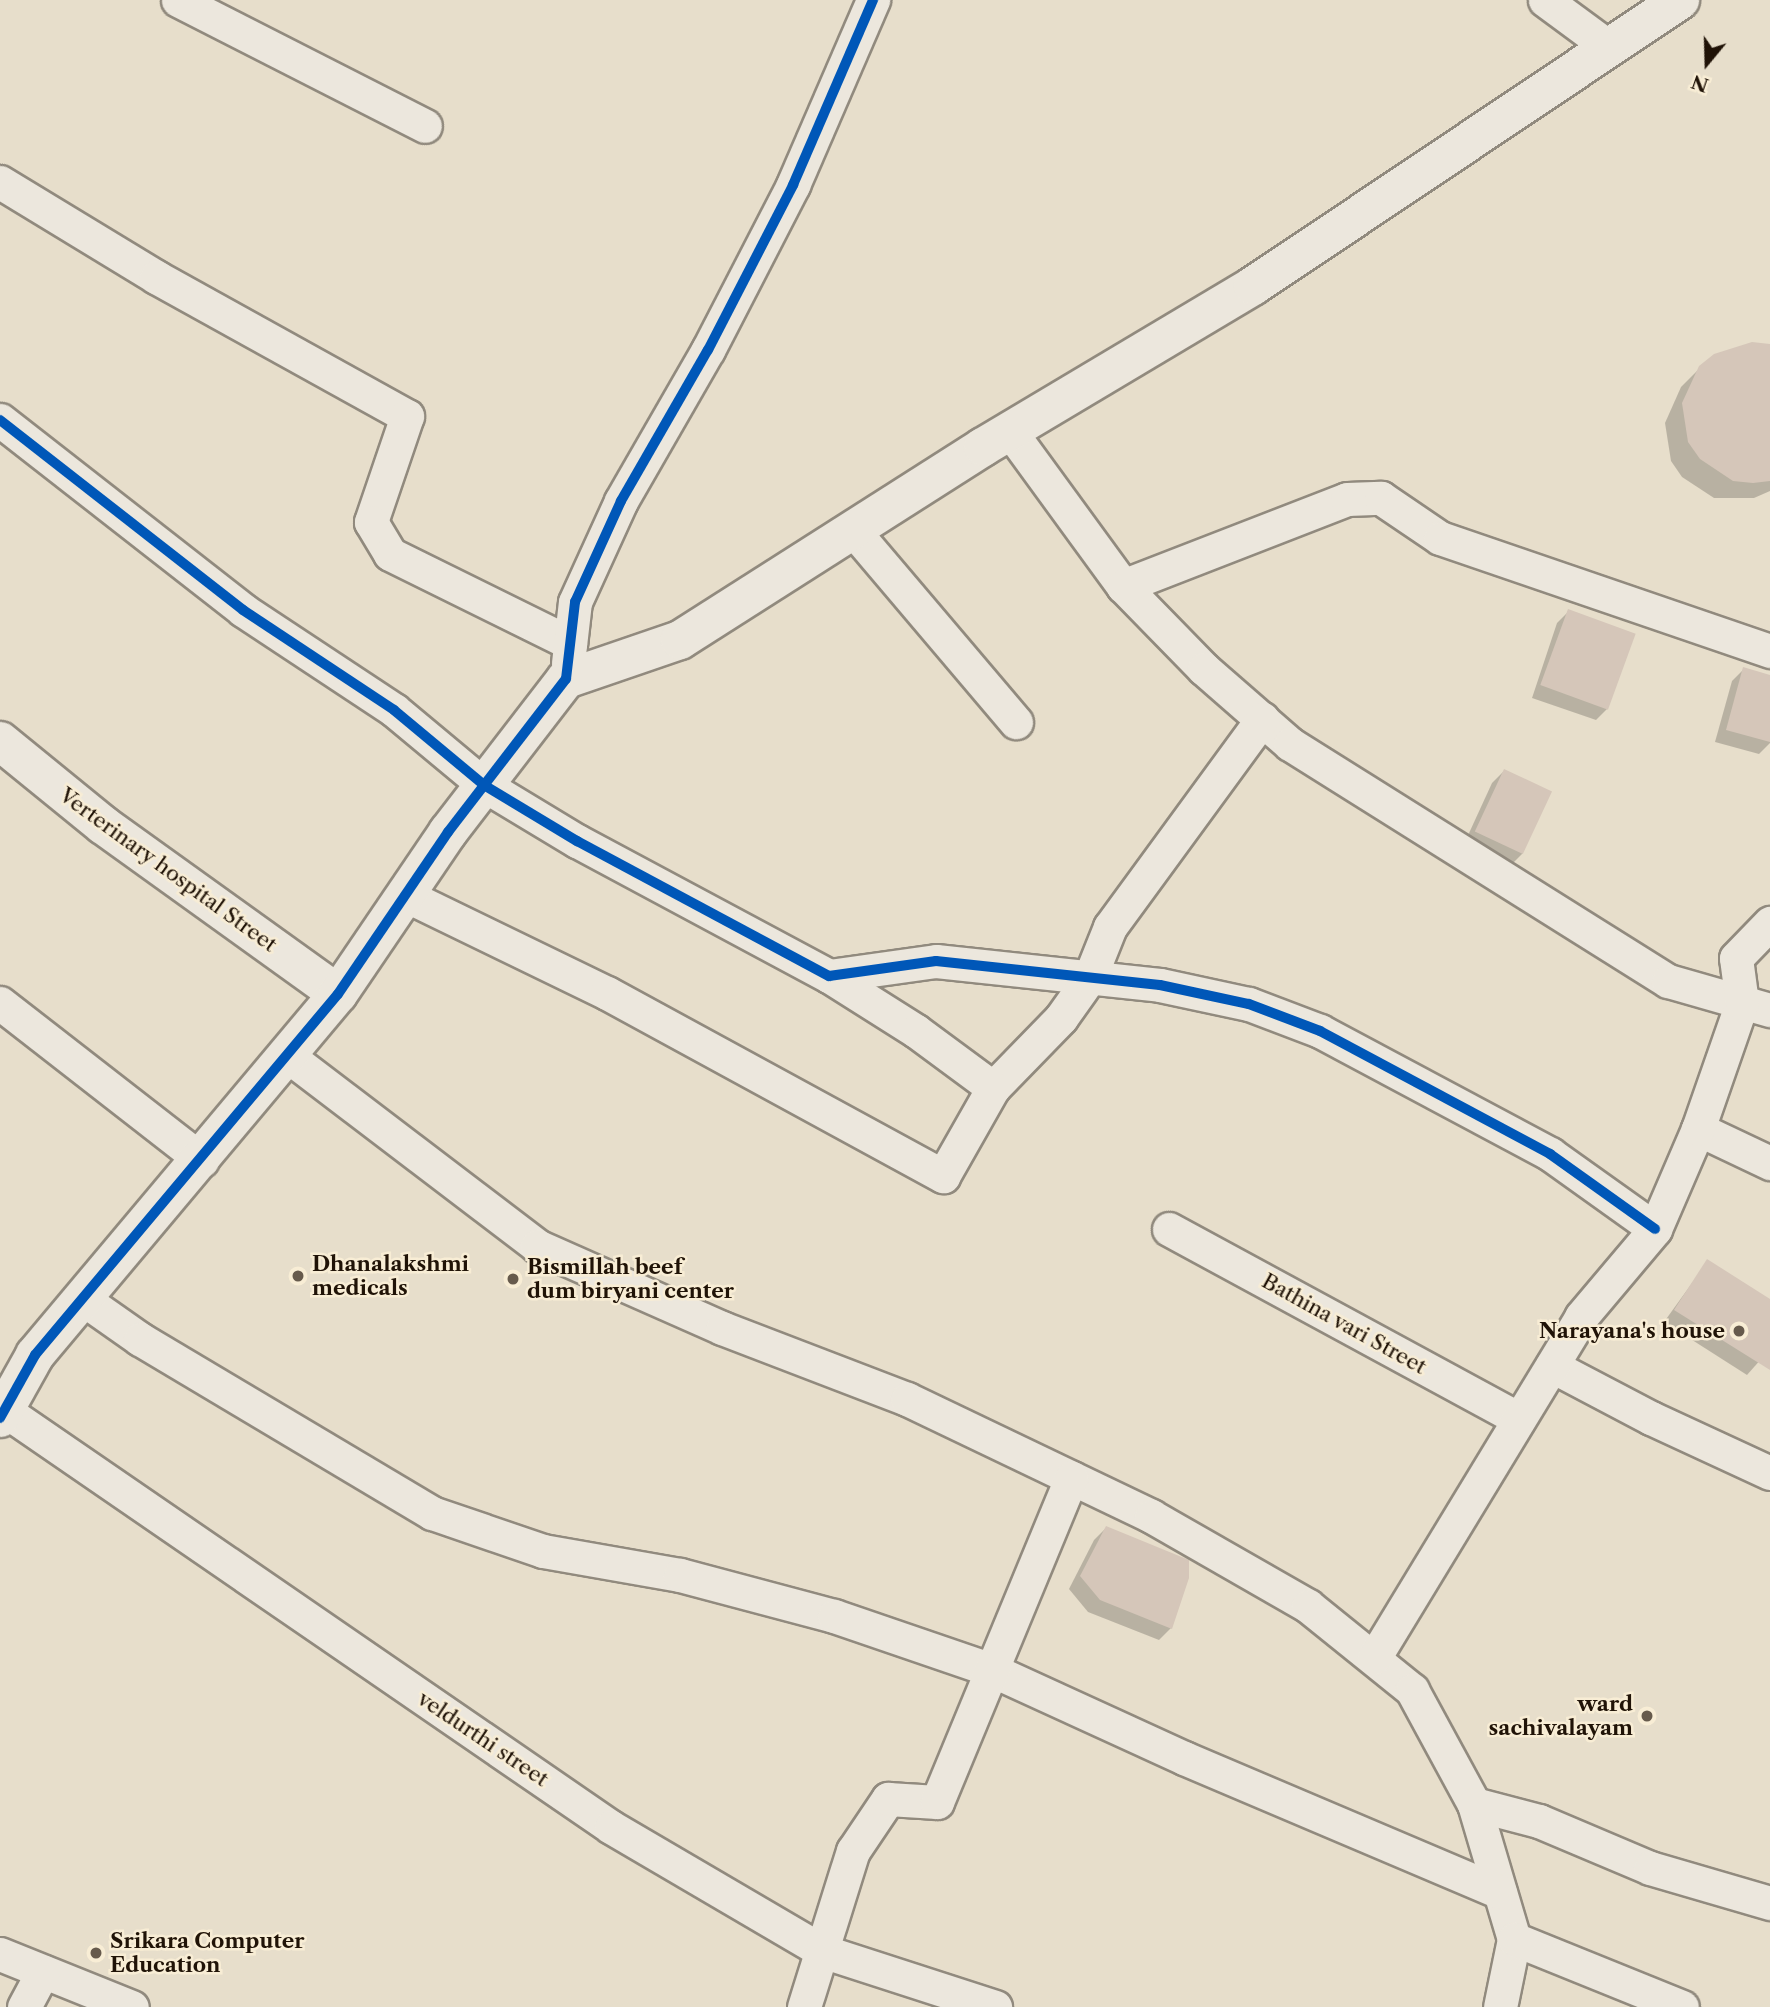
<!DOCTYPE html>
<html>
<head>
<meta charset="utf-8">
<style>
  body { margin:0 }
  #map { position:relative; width:1770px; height:2007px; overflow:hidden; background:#e7decb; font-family:"Libre Caslon Text",serif }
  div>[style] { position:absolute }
  .shadow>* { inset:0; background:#0003 }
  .building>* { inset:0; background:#d5c6b9; transform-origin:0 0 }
  .roads { filter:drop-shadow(2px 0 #918a7e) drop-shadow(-2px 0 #918a7e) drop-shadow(0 2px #918a7e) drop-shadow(0 -2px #918a7e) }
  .street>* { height:33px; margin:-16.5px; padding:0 16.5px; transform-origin:16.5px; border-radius:16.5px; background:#ece7dd }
  .secondary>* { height:38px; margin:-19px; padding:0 19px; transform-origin:19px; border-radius:19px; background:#ece7dd }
  .cycleway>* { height:10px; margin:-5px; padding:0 5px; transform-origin:5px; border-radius:5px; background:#0057b8 }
  .dots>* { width:19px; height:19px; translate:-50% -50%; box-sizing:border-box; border:4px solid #f8edd5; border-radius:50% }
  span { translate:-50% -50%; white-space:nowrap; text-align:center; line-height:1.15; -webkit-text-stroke:5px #f8edd5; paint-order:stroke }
  .street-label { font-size:21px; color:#201307 }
  .poi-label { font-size:21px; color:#201307; font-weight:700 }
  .left { translate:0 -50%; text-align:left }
  .right { translate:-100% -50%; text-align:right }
  .north { position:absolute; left:1672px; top:28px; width:70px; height:70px; -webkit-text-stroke:5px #f8edd5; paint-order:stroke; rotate:199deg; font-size:19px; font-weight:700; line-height:28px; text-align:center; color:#201307 }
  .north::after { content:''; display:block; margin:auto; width:24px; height:32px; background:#201307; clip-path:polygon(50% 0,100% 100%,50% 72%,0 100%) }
</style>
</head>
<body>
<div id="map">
  <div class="shadow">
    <i style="clip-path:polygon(1770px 346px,1770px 491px,1754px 498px,1714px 498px,1682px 477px,1671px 461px,1665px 423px,1681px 387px,1700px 368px)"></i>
    <i style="clip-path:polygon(1569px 611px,1608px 708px,1596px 720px,1532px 698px,1557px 623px)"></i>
    <i style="clip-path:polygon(1744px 669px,1770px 677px,1770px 743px,1759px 754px,1715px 742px,1732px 681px)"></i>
    <i style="clip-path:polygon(1504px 771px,1523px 853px,1511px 865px,1464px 844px,1492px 783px)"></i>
    <i style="clip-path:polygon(1708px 1261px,1770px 1301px,1770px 1349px,1747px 1375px,1664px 1322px)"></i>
    <i style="clip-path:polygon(1106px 1528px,1171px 1628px,1159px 1640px,1088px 1612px,1069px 1589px,1094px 1540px)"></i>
  </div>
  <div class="building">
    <i style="clip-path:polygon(1752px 342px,1770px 344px,1770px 481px,1753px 483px,1733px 481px,1700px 459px,1688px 442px,1682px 403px,1699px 366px,1714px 354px)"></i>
    <i style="left:1568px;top:609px;width:72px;height:81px;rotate:20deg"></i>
    <i style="clip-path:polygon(1743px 667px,1770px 675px,1770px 742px,1726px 730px)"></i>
    <i style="left:1504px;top:769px;width:53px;height:69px;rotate:25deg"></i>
    <i style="clip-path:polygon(1707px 1259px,1770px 1299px,1770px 1370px,1674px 1310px)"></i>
    <i style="clip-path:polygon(1106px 1526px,1189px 1560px,1189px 1578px,1172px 1629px,1100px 1600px,1080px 1576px)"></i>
  </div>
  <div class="roads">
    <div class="street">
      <i style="left:178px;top:0;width:277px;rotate:27deg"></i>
      <i style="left:1545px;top:0;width:81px;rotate:36.4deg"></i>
      <i style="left:0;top:182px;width:183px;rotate:31.3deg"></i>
      <i style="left:156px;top:277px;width:287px;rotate:29deg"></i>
      <i style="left:407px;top:416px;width:112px;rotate:108.8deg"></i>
      <i style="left:371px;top:522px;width:37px;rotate:59deg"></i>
      <i style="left:390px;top:554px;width:201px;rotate:26.3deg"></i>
      <i style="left:0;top:420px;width:308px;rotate:38deg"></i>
      <i style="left:243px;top:610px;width:181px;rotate:33.5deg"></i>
      <i style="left:394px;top:710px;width:117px;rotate:39.8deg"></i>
      <i style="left:484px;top:785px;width:109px;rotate:31.1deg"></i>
      <i style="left:577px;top:841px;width:286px;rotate:28.2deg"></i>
      <i style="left:829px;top:976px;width:108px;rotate:-8deg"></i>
      <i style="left:936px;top:961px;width:225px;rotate:6.1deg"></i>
      <i style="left:1160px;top:985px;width:91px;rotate:12.1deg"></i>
      <i style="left:1249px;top:1004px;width:76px;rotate:20.8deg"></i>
      <i style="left:1320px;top:1031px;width:261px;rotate:28.1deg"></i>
      <i style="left:1550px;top:1154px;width:129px;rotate:35.5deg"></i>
      <i style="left:1010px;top:431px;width:192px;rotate:53.9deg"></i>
      <i style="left:1123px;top:586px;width:116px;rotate:45.7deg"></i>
      <i style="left:1204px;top:669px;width:114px;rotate:41.1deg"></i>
      <i style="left:1290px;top:744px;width:446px;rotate:32.1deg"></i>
      <i style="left:1668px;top:981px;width:106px;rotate:15.9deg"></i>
      <i style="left:853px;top:530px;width:252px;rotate:49.7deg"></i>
      <i style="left:1123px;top:586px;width:240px;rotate:-21.2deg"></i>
      <i style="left:1347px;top:499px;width:34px;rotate:-2deg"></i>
      <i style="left:1381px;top:498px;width:71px;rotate:34.1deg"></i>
      <i style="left:1440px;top:538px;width:349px;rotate:18.9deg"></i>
      <i style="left:568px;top:663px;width:61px;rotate:-83.5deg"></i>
      <i style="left:575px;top:602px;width:111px;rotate:-65.5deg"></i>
      <i style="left:621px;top:501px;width:174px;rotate:-60.1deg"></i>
      <i style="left:708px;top:350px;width:186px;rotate:-62.7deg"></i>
      <i style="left:793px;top:185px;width:202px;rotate:-66.6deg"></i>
      <i style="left:405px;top:895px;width:225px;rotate:25.9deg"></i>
      <i style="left:607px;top:993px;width:383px;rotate:28.6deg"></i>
      <i style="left:943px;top:1176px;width:101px;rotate:-60.4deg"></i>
      <i style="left:993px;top:1088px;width:98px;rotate:-45.8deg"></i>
      <i style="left:1061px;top:1018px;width:50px;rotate:-54.7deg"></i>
      <i style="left:1090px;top:977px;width:54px;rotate:-68.2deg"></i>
      <i style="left:1110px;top:927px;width:258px;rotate:-53.8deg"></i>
      <i style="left:829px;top:976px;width:103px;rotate:32.3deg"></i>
      <i style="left:916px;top:1031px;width:96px;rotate:36.5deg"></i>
      <i style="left:0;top:1003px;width:256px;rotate:37.9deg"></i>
      <i style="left:288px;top:1056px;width:313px;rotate:37.3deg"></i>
      <i style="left:537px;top:1246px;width:202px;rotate:23.9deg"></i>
      <i style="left:722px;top:1328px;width:198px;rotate:21deg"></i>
      <i style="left:907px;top:1399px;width:271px;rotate:25.6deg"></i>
      <i style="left:1151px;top:1516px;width:181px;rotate:29.8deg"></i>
      <i style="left:1308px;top:1606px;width:134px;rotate:38.9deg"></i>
      <i style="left:1412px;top:1690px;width:130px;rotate:61.5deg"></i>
      <i style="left:1474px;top:1804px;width:141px;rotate:73.5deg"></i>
      <i style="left:1514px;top:1939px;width:69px;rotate:101.6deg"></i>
      <i style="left:1698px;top:1129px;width:80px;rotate:25.3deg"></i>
      <i style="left:1169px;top:1229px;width:398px;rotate:28.5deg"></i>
      <i style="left:83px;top:1299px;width:70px;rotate:35.1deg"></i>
      <i style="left:140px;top:1339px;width:340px;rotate:30.8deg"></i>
      <i style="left:432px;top:1513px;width:117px;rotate:18.9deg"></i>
      <i style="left:543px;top:1551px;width:139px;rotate:9.9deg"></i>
      <i style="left:680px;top:1575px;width:159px;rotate:14.9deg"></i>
      <i style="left:834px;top:1616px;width:167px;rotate:18.9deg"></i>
      <i style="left:992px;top:1670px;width:211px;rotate:24.6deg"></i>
      <i style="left:1184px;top:1758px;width:343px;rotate:23deg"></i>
      <i style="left:1552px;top:1366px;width:112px;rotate:27.7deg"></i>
      <i style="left:1651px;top:1418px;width:131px;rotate:24.8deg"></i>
      <i style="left:4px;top:1410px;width:736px;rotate:34.49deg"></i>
      <i style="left:611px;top:1827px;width:245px;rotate:30.4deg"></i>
      <i style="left:822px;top:1951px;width:182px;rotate:17.9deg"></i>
      <i style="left:1374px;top:1658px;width:399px;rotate:-58.7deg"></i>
      <i style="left:1581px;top:1317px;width:115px;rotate:-49.9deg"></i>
      <i style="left:1655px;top:1229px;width:109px;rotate:-66.7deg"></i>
      <i style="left:1698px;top:1129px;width:133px;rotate:-70.8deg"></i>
      <i style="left:1742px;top:1003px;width:45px;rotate:-97.6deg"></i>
      <i style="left:1736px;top:958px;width:49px;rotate:-45.8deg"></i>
      <i style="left:1474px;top:1804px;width:67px;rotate:14.7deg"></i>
      <i style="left:1539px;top:1821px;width:121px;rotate:22.9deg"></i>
      <i style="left:1650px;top:1868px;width:125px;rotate:16.3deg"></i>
      <i style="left:1514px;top:1939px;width:181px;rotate:22deg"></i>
      <i style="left:0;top:1954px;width:142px;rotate:21.9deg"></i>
      <i style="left:24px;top:2007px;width:40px;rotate:-62deg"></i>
      <i style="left:804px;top:2007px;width:164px;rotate:-72.6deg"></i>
      <i style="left:853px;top:1851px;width:63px;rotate:-56.1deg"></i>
      <i style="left:888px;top:1799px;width:49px;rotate:3.5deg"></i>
      <i style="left:937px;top:1802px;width:351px;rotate:-67.5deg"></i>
    </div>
    <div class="secondary">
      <i style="left:0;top:741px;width:133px;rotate:39.2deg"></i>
      <i style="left:103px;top:825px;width:289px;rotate:35.7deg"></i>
      <i style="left:0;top:1418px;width:72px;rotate:-60.9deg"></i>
      <i style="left:35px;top:1355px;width:471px;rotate:-50deg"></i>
      <i style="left:338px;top:994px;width:196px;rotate:-55.8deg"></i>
      <i style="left:448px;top:832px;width:193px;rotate:-52.4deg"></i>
      <i style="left:566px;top:679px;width:120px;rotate:-18.9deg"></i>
      <i style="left:680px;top:640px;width:359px;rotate:-32.5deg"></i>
      <i style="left:983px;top:447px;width:314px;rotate:-30.8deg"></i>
      <i style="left:1253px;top:286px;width:514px;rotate:-33.81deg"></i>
    </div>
  </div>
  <div class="cycleway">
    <i style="left:0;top:420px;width:308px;rotate:38deg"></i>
    <i style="left:243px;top:610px;width:181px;rotate:33.5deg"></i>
    <i style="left:394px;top:710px;width:117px;rotate:39.8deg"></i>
    <i style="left:484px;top:785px;width:109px;rotate:31.1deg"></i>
    <i style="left:577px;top:841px;width:286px;rotate:28.2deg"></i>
    <i style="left:829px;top:976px;width:108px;rotate:-8deg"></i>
    <i style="left:936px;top:961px;width:225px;rotate:6.1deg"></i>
    <i style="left:1160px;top:985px;width:91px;rotate:12.1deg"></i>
    <i style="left:1249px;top:1004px;width:76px;rotate:20.8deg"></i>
    <i style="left:1320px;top:1031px;width:261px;rotate:28.1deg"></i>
    <i style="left:1550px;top:1154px;width:129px;rotate:35.5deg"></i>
    <i style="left:0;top:1418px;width:72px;rotate:-60.9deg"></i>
    <i style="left:35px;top:1355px;width:471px;rotate:-50deg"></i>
    <i style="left:338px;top:994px;width:196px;rotate:-55.8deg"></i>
    <i style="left:448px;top:832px;width:193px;rotate:-52.4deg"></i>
    <i style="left:566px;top:679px;width:78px;rotate:-83.3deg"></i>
    <i style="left:575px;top:602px;width:111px;rotate:-65.5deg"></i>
    <i style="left:621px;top:501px;width:174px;rotate:-60.1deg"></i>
    <i style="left:708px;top:350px;width:186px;rotate:-62.7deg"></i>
    <i style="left:793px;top:185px;width:202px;rotate:-66.6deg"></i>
  </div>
  <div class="dots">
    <i style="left:298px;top:1276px;background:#665a4c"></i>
    <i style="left:513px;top:1279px;background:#665a4c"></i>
    <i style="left:1739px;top:1331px;background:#665a4c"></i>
    <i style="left:1647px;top:1716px;background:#665a4c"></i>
    <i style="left:96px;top:1953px;background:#665a4c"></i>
  </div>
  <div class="street-label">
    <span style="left:168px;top:870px;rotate:36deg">Verterinary hospital Street</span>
    <span style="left:1344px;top:1324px;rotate:29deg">Bathina vari Street</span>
    <span style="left:483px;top:1739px;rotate:34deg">veldurthi street</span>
  </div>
  <div class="poi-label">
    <span class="left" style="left:312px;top:1276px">Dhanalakshmi<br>medicals</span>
    <span class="left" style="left:527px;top:1279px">Bismillah beef<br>dum biryani center</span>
    <span class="right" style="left:1725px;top:1331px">Narayana's house</span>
    <span class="right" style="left:1633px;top:1716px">ward<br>sachivalayam</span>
    <span class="left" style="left:110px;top:1953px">Srikara Computer<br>Education</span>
  </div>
  <div class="north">N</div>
</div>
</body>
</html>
